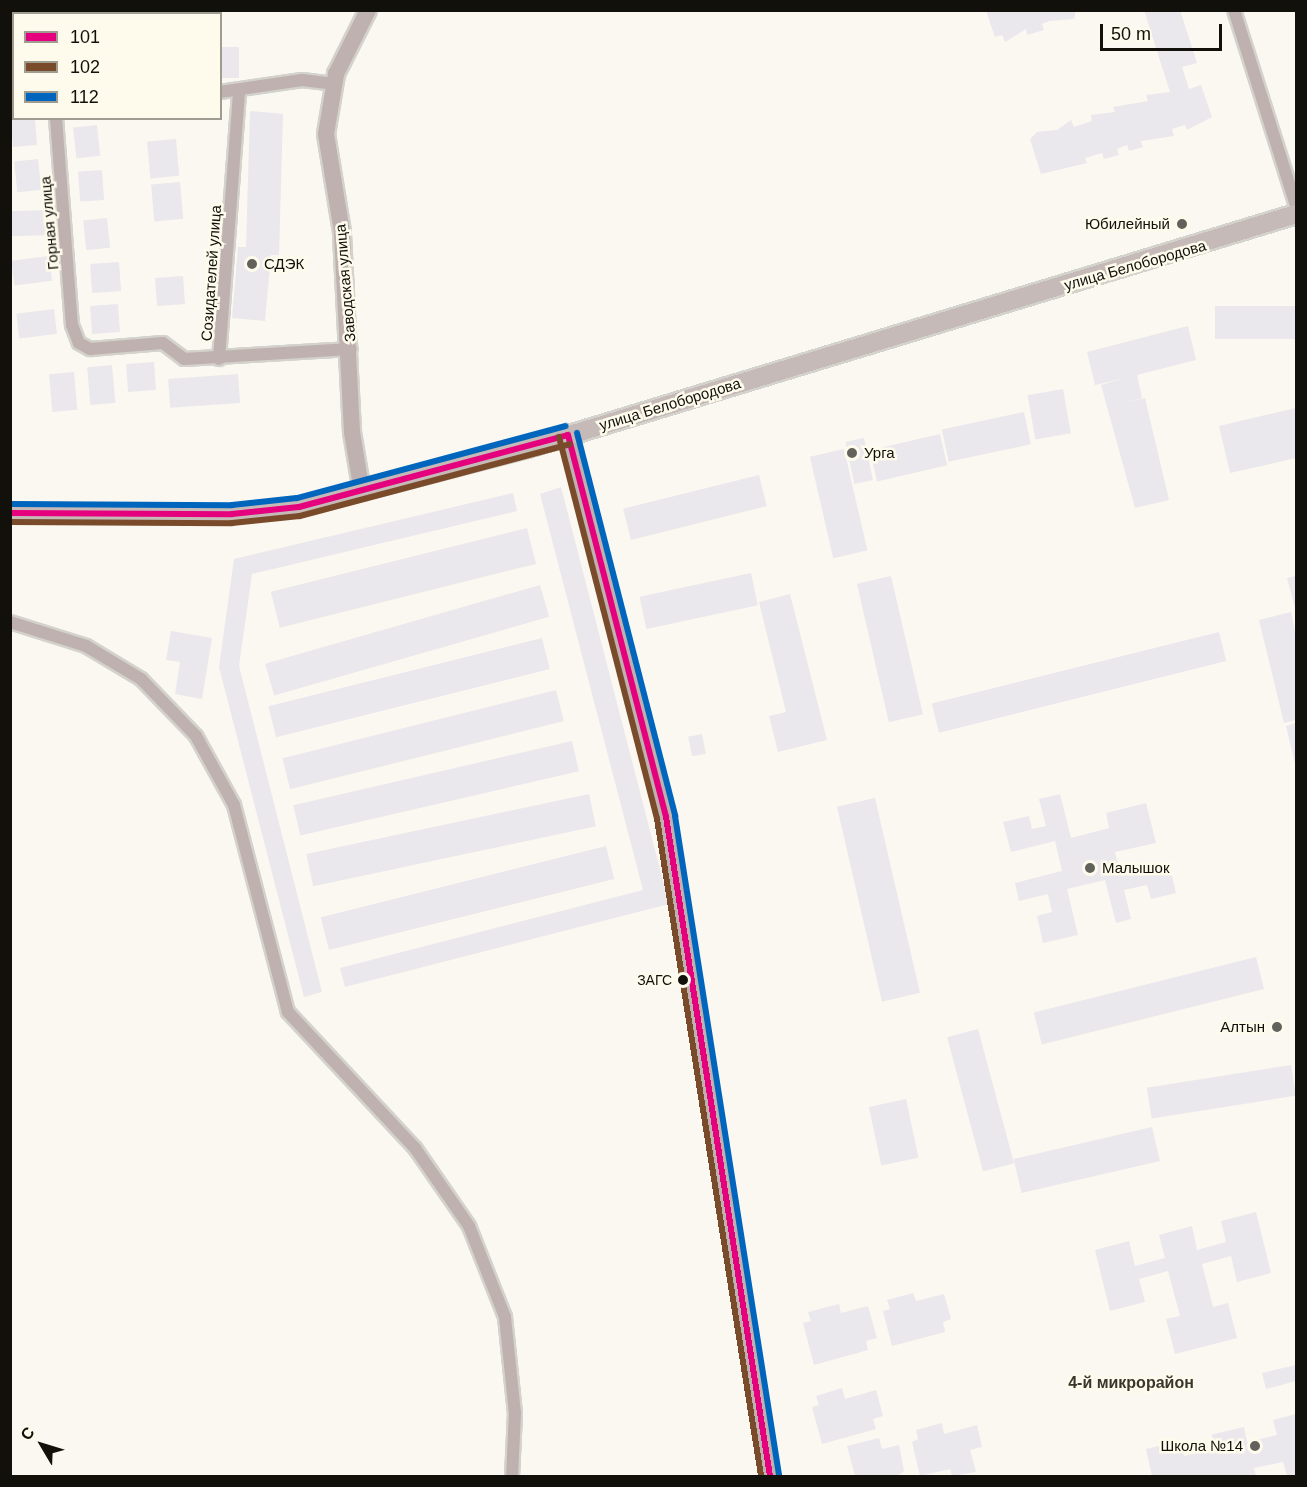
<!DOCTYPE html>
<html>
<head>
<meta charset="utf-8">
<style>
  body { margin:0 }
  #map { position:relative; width:1307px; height:1487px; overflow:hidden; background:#faf8f0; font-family:Helvetica,sans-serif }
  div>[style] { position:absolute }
  .building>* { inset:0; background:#eae8ec; transform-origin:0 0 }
  .roads { filter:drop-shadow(2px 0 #d4d2cc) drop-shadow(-2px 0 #d4d2cc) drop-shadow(0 2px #d4d2cc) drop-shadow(0 -2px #d4d2cc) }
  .minor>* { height:12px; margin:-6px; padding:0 6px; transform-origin:6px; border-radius:6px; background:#beb1af }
  .tertiary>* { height:16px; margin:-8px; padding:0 8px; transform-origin:8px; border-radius:8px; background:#beb1af }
  .secondary>* { height:18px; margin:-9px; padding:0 9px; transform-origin:9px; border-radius:9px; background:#c5bab7 }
  .bus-1>* { height:6px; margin:-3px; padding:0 3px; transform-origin:3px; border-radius:3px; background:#e5007d }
  .bus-2>* { height:6px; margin:-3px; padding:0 3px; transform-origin:3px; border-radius:3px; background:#7a4b2a }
  .bus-3>* { height:6px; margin:-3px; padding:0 3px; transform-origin:3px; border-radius:3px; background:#0065bd }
  .dots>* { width:16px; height:16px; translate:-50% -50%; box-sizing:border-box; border:3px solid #fefaec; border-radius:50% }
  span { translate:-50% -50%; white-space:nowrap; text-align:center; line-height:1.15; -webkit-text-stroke:5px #fefaec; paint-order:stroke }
  .bus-label { font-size:14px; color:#11100b }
  .right { translate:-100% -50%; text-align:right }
  .street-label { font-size:15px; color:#11100b }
  .poi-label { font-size:15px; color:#11100b }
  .left { translate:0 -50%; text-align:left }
  .neighbourhood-label { font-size:16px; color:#3a362c; font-weight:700 }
  .frame { position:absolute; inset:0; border:12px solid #11100b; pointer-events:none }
  .legend { position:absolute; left:12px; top:12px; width:210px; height:108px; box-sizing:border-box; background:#fefaec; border:2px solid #9f9c92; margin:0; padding:8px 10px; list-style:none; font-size:18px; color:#11100b }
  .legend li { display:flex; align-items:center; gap:12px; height:30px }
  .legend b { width:30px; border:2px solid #9f9c92 }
  .north { position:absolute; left:12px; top:1415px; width:60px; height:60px; -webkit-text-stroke:4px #fefaec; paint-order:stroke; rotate:308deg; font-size:16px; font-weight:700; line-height:24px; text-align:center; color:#11100b }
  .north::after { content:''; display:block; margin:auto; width:21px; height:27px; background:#11100b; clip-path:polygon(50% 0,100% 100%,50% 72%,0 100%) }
  .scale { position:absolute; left:1100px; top:24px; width:122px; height:27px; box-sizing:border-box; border:3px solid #11100b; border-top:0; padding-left:8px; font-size:18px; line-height:21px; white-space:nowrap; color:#11100b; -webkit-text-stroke:4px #fefaec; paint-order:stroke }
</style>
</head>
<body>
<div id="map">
  <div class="building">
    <i style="left:135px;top:10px;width:31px;height:4px"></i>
    <i style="clip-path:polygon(1076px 10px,1074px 19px,1049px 21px,1042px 24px,1044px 30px,1027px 35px,1026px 29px,1005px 42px,1002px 35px,995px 37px,986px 11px)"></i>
    <i style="clip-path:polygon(1144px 10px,1180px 10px,1197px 63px,1182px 67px,1189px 89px,1201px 85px,1212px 117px,1187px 130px,1185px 125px,1172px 129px,1174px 136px,1141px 141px,1143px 147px,1129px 151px,1127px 145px,1117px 149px,1119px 155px,1104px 159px,1102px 153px,1085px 158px,1087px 163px,1041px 174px,1030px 139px,1037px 132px,1057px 130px,1071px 120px,1074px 127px,1092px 121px,1091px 115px,1115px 112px,1113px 107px,1148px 101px,1146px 95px,1170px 92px)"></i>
    <i style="clip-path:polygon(10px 36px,14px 36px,10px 74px)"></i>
    <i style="left:220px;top:47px;width:19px;height:31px"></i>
    <i style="clip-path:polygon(250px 111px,283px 114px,279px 255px,271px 255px,265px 321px,232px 318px,238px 247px,246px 247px)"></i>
    <i style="clip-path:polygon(10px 116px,35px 118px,37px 145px,13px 147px)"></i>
    <i style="left:97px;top:125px;width:31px;height:24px;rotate:84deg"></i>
    <i style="left:176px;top:139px;width:37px;height:29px;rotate:85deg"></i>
    <i style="left:38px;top:159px;width:31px;height:24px;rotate:84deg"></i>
    <i style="left:102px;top:170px;width:30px;height:24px;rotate:86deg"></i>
    <i style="left:180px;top:182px;width:37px;height:29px;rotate:85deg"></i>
    <i style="left:48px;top:210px;width:25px;height:38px;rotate:88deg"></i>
    <i style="left:107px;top:218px;width:30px;height:24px;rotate:84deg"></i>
    <i style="left:49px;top:256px;width:25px;height:38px;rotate:83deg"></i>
    <i style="left:119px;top:262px;width:29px;height:29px;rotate:86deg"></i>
    <i style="left:183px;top:276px;width:28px;height:28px;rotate:86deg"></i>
    <i style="left:118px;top:304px;width:28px;height:28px;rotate:86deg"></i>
    <i style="left:1296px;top:306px;width:33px;height:81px;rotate:90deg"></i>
    <i style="left:54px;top:309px;width:25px;height:38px;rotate:83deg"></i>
    <i style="clip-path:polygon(1188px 326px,1196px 360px,1137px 375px,1142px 398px,1127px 402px,1145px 398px,1169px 500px,1135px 508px,1101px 385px,1125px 378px,1095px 385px,1087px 352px)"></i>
    <i style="left:154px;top:362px;width:28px;height:28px;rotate:86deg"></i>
    <i style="left:112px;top:365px;width:38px;height:25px;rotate:85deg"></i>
    <i style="left:74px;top:372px;width:38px;height:25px;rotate:85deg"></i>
    <i style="left:238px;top:374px;width:29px;height:70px;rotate:86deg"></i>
    <i style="left:1063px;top:389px;width:45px;height:36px;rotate:80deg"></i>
    <i style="clip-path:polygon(1296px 408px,1296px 458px,1230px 473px,1219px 426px)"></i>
    <i style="left:1024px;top:412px;width:33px;height:84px;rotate:78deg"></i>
    <i style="left:940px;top:434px;width:32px;height:72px;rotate:77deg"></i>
    <i style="left:864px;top:438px;width:43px;height:19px;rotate:78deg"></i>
    <i style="left:844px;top:449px;width:104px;height:35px;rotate:77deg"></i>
    <i style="left:759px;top:475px;width:32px;height:140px;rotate:76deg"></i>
    <i style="clip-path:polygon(561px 487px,669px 904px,345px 987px,340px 968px,643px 890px,540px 494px)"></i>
    <i style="clip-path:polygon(513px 493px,517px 511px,252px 574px,239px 666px,322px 992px,304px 997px,219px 667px,234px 559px)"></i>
    <i style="left:527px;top:528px;width:37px;height:264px;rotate:76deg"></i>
    <i style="left:751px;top:573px;width:33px;height:114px;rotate:78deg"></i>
    <i style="left:891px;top:576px;width:142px;height:35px;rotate:77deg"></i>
    <i style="clip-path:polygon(1296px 576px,1296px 612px,1287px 578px)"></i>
    <i style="left:540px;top:585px;width:33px;height:286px;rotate:74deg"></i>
    <i style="clip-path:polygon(790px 594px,827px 740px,778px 752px,769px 716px,786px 712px,759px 602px)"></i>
    <i style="clip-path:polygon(1291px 612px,1296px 637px,1296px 720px,1284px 723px,1259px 620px)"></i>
    <i style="clip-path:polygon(171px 631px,212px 638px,202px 699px,175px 694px,180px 662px,166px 660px)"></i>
    <i style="left:1219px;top:632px;width:30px;height:296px;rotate:76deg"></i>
    <i style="left:542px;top:638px;width:32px;height:282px;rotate:76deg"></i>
    <i style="left:556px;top:690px;width:32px;height:282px;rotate:76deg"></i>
    <i style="clip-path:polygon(1296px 723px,1296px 768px,1286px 726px)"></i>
    <i style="left:702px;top:734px;width:20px;height:14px;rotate:79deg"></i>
    <i style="left:572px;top:741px;width:31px;height:286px;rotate:77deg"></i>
    <i style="left:589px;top:794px;width:33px;height:289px;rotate:78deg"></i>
    <i style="clip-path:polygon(1060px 794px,1071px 838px,1109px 828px,1106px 813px,1146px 803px,1156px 843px,1115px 852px,1121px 876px,1169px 864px,1176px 893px,1151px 899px,1147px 885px,1124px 890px,1131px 919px,1116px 923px,1105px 880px,1067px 889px,1078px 935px,1043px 943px,1037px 916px,1052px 912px,1048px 894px,1019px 901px,1015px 883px,1062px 871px,1055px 841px,1011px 852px,1003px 822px,1029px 816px,1032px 829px,1046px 826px,1039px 799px)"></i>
    <i style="left:875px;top:798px;width:200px;height:39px;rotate:77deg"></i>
    <i style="left:606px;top:846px;width:34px;height:294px;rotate:76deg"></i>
    <i style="left:1256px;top:957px;width:33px;height:229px;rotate:76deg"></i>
    <i style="left:978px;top:1029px;width:139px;height:32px;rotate:75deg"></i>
    <i style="left:1291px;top:1065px;width:31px;height:146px;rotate:81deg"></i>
    <i style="left:906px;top:1099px;width:60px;height:38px;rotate:78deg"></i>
    <i style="left:1152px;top:1127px;width:35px;height:142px;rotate:77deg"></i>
    <i style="clip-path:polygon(1256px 1212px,1271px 1273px,1237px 1282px,1231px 1256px,1202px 1264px,1213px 1307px,1228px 1303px,1237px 1338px,1175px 1354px,1166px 1319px,1180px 1316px,1168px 1271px,1139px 1279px,1145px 1302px,1110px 1311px,1095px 1250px,1129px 1241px,1135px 1266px,1165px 1258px,1159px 1235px,1192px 1226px,1197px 1250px,1226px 1242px,1221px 1221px)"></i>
    <i style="clip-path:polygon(913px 1293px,916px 1301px,944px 1294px,951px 1319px,943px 1322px,945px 1332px,892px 1346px,883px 1311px,890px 1309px,887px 1300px)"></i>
    <i style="clip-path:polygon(839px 1304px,841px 1313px,868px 1306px,877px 1338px,866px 1341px,868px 1350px,814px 1365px,803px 1323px,811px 1321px,808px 1312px)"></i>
    <i style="clip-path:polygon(1296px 1365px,1296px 1381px,1266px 1389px,1262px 1373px)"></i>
    <i style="clip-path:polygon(842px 1388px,845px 1399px,876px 1390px,883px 1416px,873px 1419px,876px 1429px,822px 1444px,812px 1407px,819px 1405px,816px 1396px)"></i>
    <i style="clip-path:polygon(1296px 1414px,1296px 1476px,1287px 1476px,1283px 1462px,1254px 1468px,1256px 1476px,1152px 1476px,1146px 1449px,1180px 1441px,1184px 1456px,1214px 1449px,1210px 1435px,1244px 1427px,1247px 1442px,1277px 1435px,1273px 1420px)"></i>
    <i style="clip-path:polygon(942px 1423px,944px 1434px,977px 1425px,982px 1447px,970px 1450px,976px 1472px,952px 1476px,950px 1469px,920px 1476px,912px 1442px,918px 1439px,916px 1430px)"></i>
    <i style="clip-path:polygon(879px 1438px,882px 1449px,899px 1445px,904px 1471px,897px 1476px,855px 1476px,847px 1446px)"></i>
  </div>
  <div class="roads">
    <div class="minor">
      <i style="left:39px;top:10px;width:4px;rotate:90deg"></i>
      <i style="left:188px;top:10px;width:4px;rotate:76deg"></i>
      <i style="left:1234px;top:10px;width:206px;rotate:72.4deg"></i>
      <i style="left:220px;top:92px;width:83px;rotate:-8.3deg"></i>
      <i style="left:302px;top:80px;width:32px;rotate:7deg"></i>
      <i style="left:10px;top:99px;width:4px"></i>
      <i style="left:56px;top:118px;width:208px;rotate:85.6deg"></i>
      <i style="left:72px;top:325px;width:19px;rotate:69deg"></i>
      <i style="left:79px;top:343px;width:13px;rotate:29deg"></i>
      <i style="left:90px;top:349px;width:73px;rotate:-4.7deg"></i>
      <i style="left:163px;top:343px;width:26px;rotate:37deg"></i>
      <i style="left:184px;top:359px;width:167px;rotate:-3.4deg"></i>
      <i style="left:219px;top:359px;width:268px;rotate:-85.7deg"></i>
      <i style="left:10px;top:622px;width:80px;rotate:17.5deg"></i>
      <i style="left:86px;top:646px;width:64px;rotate:31deg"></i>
      <i style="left:141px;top:679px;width:79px;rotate:46deg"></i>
      <i style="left:196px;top:736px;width:79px;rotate:61.2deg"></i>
      <i style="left:234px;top:805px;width:214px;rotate:75.4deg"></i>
      <i style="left:288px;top:1012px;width:186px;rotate:47deg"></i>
      <i style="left:415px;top:1148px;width:95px;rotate:55.3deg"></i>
      <i style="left:469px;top:1226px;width:98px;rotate:68.4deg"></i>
      <i style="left:505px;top:1317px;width:97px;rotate:84.1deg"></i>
      <i style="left:515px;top:1413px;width:63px;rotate:92.7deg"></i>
    </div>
    <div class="tertiary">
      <i style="left:568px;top:435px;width:394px;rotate:75.6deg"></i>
      <i style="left:666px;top:817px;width:667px;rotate:81.03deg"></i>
      <i style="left:362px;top:492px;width:61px;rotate:-99.5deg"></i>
      <i style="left:352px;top:432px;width:200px;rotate:-92.9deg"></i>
      <i style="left:342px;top:232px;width:99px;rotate:-99.3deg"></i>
      <i style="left:326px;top:134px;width:61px;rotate:-80.5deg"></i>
      <i style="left:336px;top:74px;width:72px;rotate:-63.4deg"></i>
    </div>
    <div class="secondary">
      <i style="left:10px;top:513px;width:222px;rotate:0.3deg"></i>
      <i style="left:232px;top:514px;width:67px;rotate:-6deg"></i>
      <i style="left:299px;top:507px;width:236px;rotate:-14.5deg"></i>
      <i style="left:527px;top:448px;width:804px;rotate:-16.92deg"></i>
    </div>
  </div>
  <div class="bus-1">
    <i style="left:568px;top:435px;width:394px;rotate:75.6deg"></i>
    <i style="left:666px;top:817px;width:667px;rotate:81.03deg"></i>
    <i style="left:10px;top:513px;width:222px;rotate:0.3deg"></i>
    <i style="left:232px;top:514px;width:67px;rotate:-6deg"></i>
    <i style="left:299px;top:507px;width:278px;rotate:-15deg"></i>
  </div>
  <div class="bus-2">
    <i style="left:559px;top:437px;width:394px;rotate:75.6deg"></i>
    <i style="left:657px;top:819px;width:665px;rotate:81deg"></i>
    <i style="left:10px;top:522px;width:222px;rotate:0.3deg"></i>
    <i style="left:232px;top:523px;width:68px;rotate:-5.9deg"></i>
    <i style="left:300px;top:516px;width:279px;rotate:-14.9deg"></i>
  </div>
  <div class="bus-3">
    <i style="left:577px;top:433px;width:395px;rotate:75.6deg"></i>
    <i style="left:675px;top:816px;width:667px;rotate:81.03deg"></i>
    <i style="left:10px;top:504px;width:222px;rotate:0.3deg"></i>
    <i style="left:232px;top:505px;width:65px;rotate:-6.1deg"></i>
    <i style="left:297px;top:498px;width:278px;rotate:-15deg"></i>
  </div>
  <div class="dots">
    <i style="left:1182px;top:224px;background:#63615b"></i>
    <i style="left:252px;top:264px;background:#63615b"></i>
    <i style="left:852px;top:453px;background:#63615b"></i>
    <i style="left:1090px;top:868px;background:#63615b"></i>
    <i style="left:683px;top:980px;background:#11100b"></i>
    <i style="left:1277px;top:1027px;background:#63615b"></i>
    <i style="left:1255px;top:1446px;background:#63615b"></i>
  </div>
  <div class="bus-label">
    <span class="right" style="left:672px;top:980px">ЗАГС</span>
  </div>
  <div class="street-label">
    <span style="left:49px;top:223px;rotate:-95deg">Горная улица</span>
    <span style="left:1135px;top:265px;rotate:-16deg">улица Белобородова</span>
    <span style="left:211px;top:273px;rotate:-86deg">Созидателей улица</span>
    <span style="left:345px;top:283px;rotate:-95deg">Заводская улица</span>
    <span style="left:670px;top:404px;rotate:-17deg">улица Белобородова</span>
  </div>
  <div class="poi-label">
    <span class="right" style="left:1170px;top:224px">Юбилейный</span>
    <span class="left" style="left:264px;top:264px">СДЭК</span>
    <span class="left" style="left:864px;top:453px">Урга</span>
    <span class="left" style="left:1102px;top:868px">Малышок</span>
    <span class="right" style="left:1265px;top:1027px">Алтын</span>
    <span class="right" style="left:1243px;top:1446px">Школа №14</span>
  </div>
  <div class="neighbourhood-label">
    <span style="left:1131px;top:1383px">4-й микрорайон</span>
  </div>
  <div class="frame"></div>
  <ul class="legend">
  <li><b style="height:8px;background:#e5007d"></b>101</li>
  <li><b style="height:8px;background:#7a4b2a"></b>102</li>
  <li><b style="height:8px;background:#0065bd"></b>112</li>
  </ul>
  <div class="north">С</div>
  <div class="scale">50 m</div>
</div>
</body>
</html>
